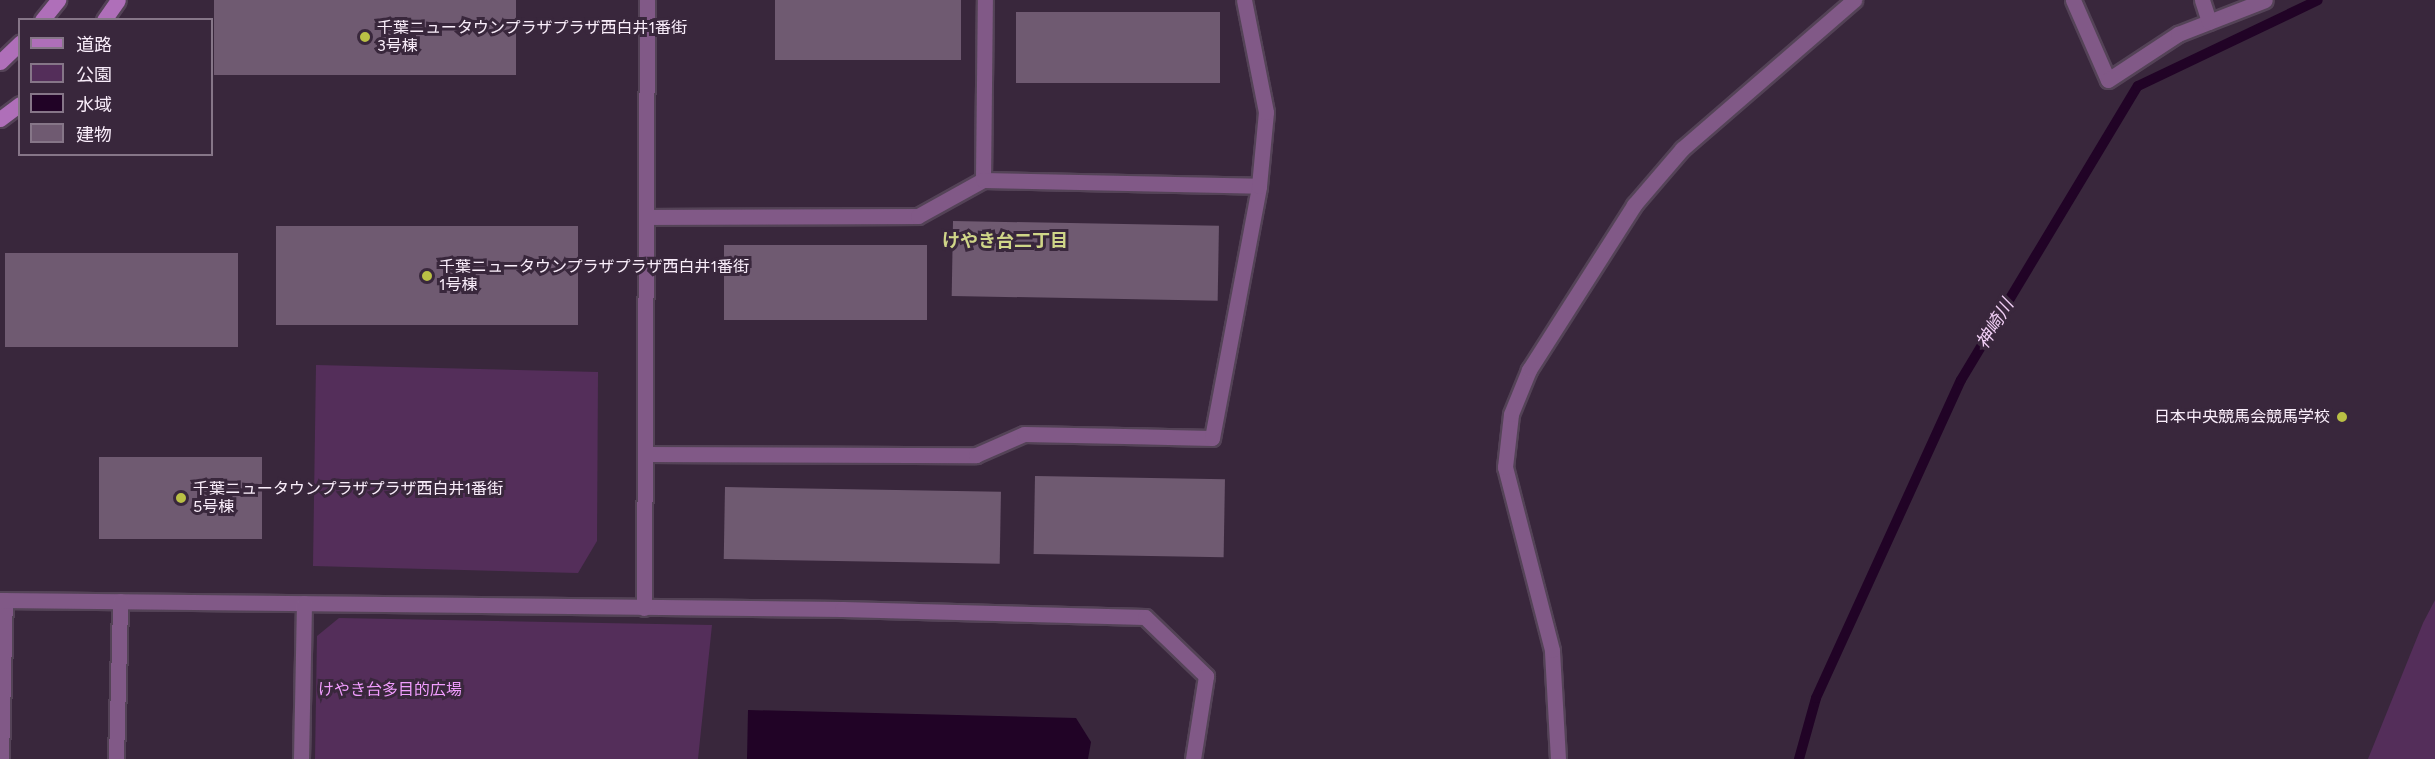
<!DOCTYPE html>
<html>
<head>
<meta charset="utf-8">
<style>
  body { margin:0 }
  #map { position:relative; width:2435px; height:759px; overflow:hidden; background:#39273c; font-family:Figtree,"Noto Sans JP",sans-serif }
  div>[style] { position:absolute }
  .green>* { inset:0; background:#542e5a }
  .water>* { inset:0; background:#210326 }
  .stream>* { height:10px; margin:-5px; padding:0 5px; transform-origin:5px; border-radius:5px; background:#210326 }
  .building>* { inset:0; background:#6f5a71; transform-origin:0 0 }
  .roads { filter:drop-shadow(2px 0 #544357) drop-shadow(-2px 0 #544357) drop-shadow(0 2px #544357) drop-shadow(0 -2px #544357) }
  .lane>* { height:15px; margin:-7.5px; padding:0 7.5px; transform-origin:7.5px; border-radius:7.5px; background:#815987 }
  .street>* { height:15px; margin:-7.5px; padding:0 7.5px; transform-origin:7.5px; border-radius:7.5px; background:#815987 }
  .secondary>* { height:15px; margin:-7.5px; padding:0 7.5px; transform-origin:7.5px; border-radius:7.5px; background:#af6fb9 }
  .dots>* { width:16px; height:16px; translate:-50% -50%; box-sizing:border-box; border:3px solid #39273c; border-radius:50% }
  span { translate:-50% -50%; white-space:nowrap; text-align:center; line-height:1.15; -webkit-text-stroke:6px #39273c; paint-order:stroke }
  .poi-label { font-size:16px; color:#f9edfa }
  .left { translate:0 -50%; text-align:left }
  .right { translate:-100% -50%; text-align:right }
  .park-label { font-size:16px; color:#f19dfe }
  .neighbourhood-label { font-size:18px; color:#d0d688; font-weight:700 }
  .water-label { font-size:18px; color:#f1cff5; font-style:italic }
  .legend { position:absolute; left:18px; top:18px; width:195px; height:138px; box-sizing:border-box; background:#39273c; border:2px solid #867688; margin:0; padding:8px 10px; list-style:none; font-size:18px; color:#f9edfa }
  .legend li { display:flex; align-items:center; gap:12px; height:30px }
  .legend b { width:30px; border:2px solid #867688 }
</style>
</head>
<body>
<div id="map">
  <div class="green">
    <i style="clip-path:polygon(316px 365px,598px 372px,597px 541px,578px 573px,313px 566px)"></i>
    <i style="clip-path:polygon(2435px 600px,2435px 759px,2368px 759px,2423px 623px)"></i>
    <i style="clip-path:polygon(339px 618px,712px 625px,698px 759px,315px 759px,317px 636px)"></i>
  </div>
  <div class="water">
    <i style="clip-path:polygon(748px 710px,1076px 718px,1091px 742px,1088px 759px,747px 759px)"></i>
  </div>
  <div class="stream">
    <i style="left:1799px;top:759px;width:63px;rotate:-74.4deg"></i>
    <i style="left:1816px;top:698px;width:349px;rotate:-65.5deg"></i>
    <i style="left:1961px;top:380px;width:343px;rotate:-59deg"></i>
    <i style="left:2138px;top:86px;width:199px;rotate:-25.5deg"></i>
  </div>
  <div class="building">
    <i style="left:214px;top:0;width:302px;height:75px"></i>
    <i style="left:775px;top:0;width:186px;height:60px"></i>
    <i style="left:1016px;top:12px;width:204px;height:71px"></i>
    <i style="left:953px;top:221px;width:266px;height:75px;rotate:1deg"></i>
    <i style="left:578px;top:226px;width:99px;height:302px;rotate:90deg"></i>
    <i style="left:927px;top:245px;width:75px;height:203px;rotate:90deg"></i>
    <i style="left:5px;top:253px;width:233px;height:94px"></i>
    <i style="left:262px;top:457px;width:82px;height:163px;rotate:90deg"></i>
    <i style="left:1035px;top:476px;width:190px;height:78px;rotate:1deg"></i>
    <i style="left:725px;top:487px;width:276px;height:72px;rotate:1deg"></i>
  </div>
  <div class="roads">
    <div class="lane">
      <i style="left:983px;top:180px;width:180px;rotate:-89.4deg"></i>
      <i style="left:646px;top:217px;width:272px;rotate:-0.2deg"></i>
      <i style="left:918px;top:216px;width:74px;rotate:-29deg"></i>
      <i style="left:983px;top:180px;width:276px;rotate:1.2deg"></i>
      <i style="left:645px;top:454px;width:331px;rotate:0.2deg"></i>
      <i style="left:976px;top:455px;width:52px;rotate:-23.6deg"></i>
      <i style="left:1024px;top:434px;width:188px;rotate:1.2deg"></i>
      <i style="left:1212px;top:438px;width:256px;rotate:-79.4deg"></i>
      <i style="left:1259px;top:186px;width:74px;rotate:-84.6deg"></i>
      <i style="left:1266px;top:112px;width:114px;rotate:-101.1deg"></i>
      <i style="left:1px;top:759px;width:159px;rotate:-88.6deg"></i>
    </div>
    <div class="street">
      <i style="left:2073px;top:0;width:87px;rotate:66.4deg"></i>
      <i style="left:2108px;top:80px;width:84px;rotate:-33.3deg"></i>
      <i style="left:2178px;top:34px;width:93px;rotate:-21.3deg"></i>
      <i style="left:2202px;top:0;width:23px;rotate:72deg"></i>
      <i style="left:0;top:600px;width:842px;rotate:0.61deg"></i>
      <i style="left:842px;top:609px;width:303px;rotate:1.5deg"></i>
      <i style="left:1145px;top:617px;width:85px;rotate:44deg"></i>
      <i style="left:1206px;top:676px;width:84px;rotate:98.9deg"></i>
      <i style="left:644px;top:608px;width:608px;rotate:-89.72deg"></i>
      <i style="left:116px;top:759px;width:158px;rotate:-88.5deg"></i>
      <i style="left:301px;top:759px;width:156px;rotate:-88.9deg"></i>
      <i style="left:1558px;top:759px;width:109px;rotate:-93.2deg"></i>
      <i style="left:1552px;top:650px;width:189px;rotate:-104.4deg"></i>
      <i style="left:1505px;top:467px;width:53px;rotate:-83.5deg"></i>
      <i style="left:1511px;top:414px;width:48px;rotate:-67.8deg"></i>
      <i style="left:1529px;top:370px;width:196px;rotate:-57.5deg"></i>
      <i style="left:1634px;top:205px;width:74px;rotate:-49.4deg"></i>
      <i style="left:1682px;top:149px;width:228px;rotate:-40.9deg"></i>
    </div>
    <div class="secondary">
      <i style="left:42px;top:20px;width:26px;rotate:-51deg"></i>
      <i style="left:104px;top:20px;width:24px;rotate:-55deg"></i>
      <i style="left:0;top:62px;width:28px;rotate:-44deg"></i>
      <i style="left:0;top:119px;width:25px;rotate:-37deg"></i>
    </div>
  </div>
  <div class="dots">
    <i style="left:365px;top:37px;background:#bac045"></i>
    <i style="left:427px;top:276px;background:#bac045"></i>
    <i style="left:2342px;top:417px;background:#bac045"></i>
    <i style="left:181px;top:498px;background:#bac045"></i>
  </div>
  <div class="poi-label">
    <span class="left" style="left:377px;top:37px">千葉ニュータウンプラザプラザ西白井1番街<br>3号棟</span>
    <span class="left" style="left:439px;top:276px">千葉ニュータウンプラザプラザ西白井1番街<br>1号棟</span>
    <span class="right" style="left:2330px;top:417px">日本中央競馬会競馬学校</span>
    <span class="left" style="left:193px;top:498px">千葉ニュータウンプラザプラザ西白井1番街<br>5号棟</span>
  </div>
  <div class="park-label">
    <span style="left:390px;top:690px">けやき台多目的広場</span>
  </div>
  <div class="neighbourhood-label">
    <span style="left:1005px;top:241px">けやき台二丁目</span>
  </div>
  <div class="water-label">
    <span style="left:1995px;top:324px;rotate:-59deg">神崎川</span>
  </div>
  <ul class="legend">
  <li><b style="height:8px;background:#af6fb9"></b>道路</li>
  <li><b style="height:16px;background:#542e5a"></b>公園</li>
  <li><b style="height:16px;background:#210326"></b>水域</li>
  <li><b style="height:16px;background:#6f5a71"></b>建物</li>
  </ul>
</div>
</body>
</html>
